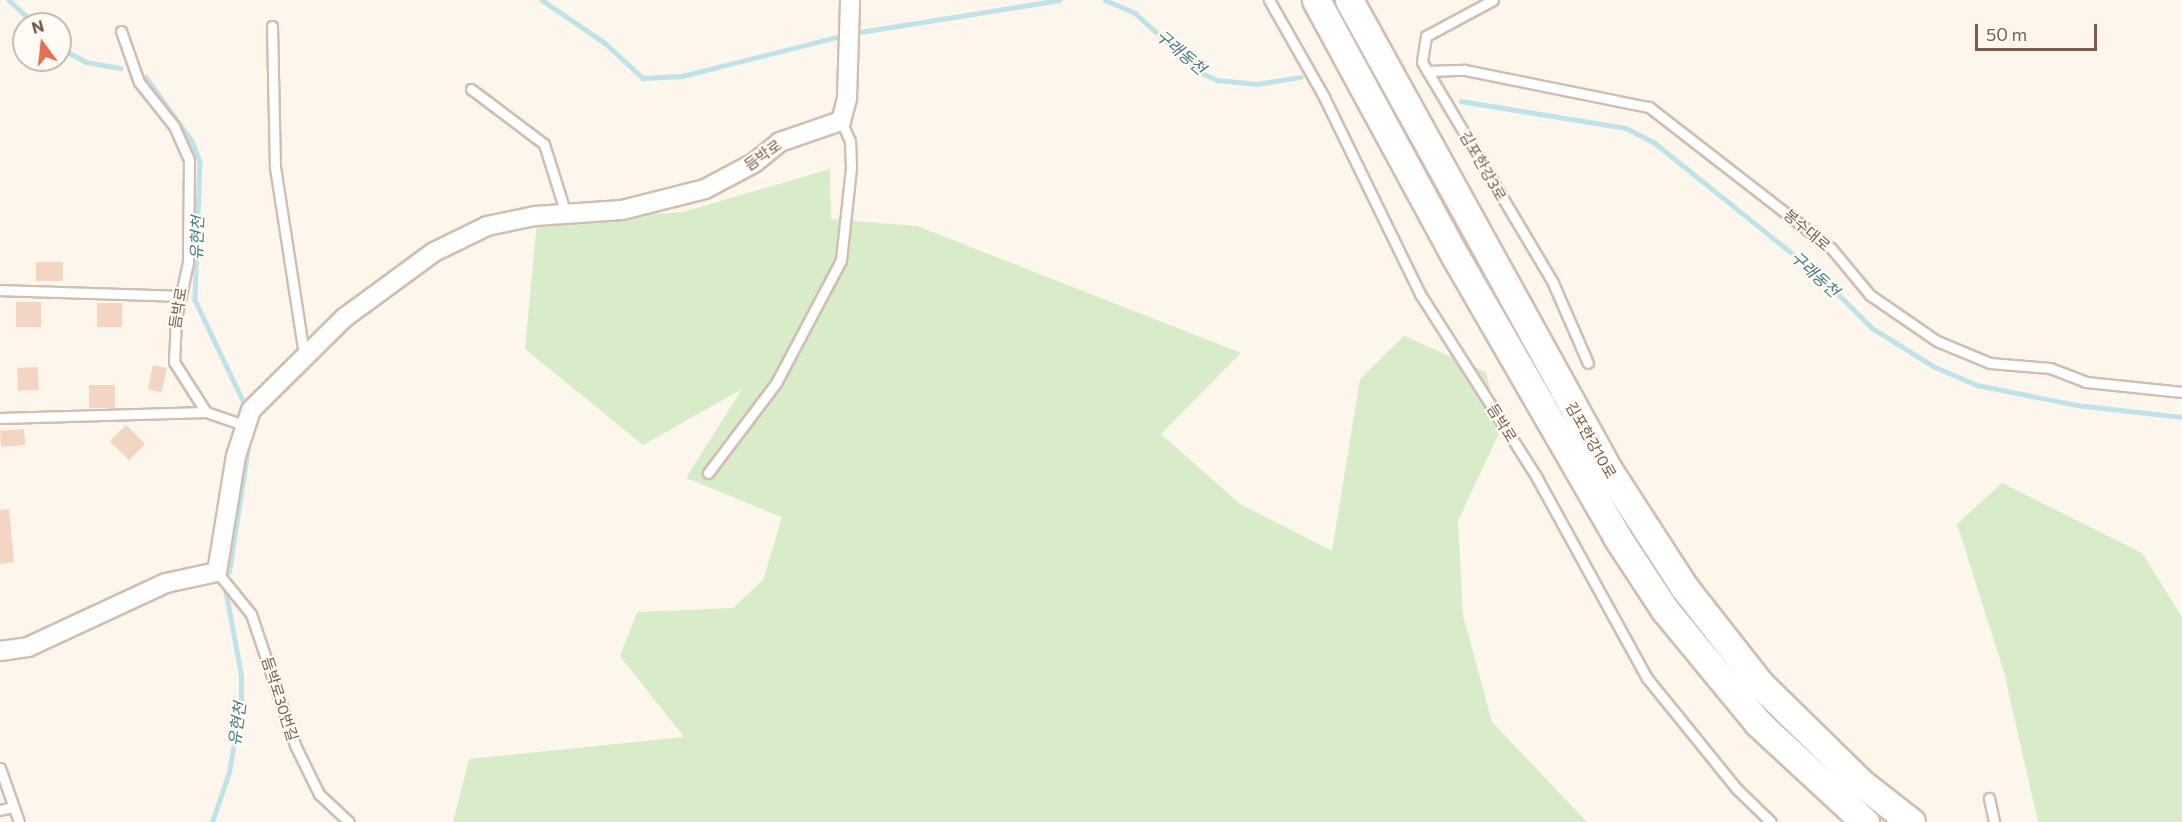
<!DOCTYPE html>
<html>
<head>
<meta charset="utf-8">
<style>
  body { margin:0 }
  #map { position:relative; width:2182px; height:822px; overflow:hidden; background:#fdf6ec; font-family:Commissioner,"Noto Sans KR",sans-serif }
  div>[style] { position:absolute }
  .green>* { inset:0; background:#d8ecc9 }
  .stream>* { height:4.5px; margin:-2.25px; padding:0 2.25px; transform-origin:2.25px; border-radius:2.25px; background:#bfe3e8 }
  .building>* { inset:0; background:#f3d5c3; transform-origin:0 0 }
  .roads { filter:drop-shadow(2px 0 #d1beb0) drop-shadow(-2px 0 #d1beb0) drop-shadow(0 2px #d1beb0) drop-shadow(0 -2px #d1beb0) }
  .lane>* { height:9px; margin:-4.5px; padding:0 4.5px; transform-origin:4.5px; border-radius:4.5px; background:#fff }
  .street>* { height:18px; margin:-9px; padding:0 9px; transform-origin:9px; border-radius:9px; background:#fff }
  .secondary>* { height:27px; margin:-13.5px; padding:0 13.5px; transform-origin:13.5px; border-radius:13.5px; background:#fff }
  span { translate:-50% -50%; white-space:nowrap; text-align:center; line-height:1.15; -webkit-text-stroke:4.5px #fffaf3; paint-order:stroke }
  .street-label { font-size:15px; color:#7a5c4d }
  .water-label { font-size:16px; color:#437c86; font-style:italic }
  .north { position:absolute; left:12px; top:12px; width:60px; height:60px; box-sizing:border-box; background:#fffaf3; border:2px solid #cabbb1; border-radius:50%; rotate:345deg; font-size:16px; font-weight:700; line-height:24px; text-align:center; color:#7a5c4d }
  .north::after { content:''; display:block; margin:auto; width:21px; height:27px; background:#e76f51; clip-path:polygon(50% 0,100% 100%,50% 72%,0 100%) }
  .scale { position:absolute; left:1975px; top:24px; width:122px; height:27px; box-sizing:border-box; border:3px solid #7a5c4d; border-top:0; padding-left:8px; font-size:18px; line-height:21px; white-space:nowrap; color:#7a5c4d; -webkit-text-stroke:4px #fffaf3; paint-order:stroke }
</style>
</head>
<body>
<div id="map">
  <div class="green">
    <i style="clip-path:polygon(830px 169px,831px 219px,917px 226px,1241px 353px,1161px 434px,1240px 504px,1332px 551px,1360px 379px,1404px 336px,1486px 372px,1500px 431px,1458px 521px,1463px 615px,1492px 722px,1587px 822px,453px 822px,469px 759px,684px 737px,620px 656px,637px 612px,733px 608px,763px 580px,782px 517px,686px 478px,742px 389px,643px 445px,525px 349px,537px 222px,683px 212px)"></i>
    <i style="clip-path:polygon(2002px 483px,2142px 553px,2182px 617px,2182px 822px,2038px 822px,2004px 672px,1957px 524px)"></i>
  </div>
  <div class="stream">
    <i style="left:9px;top:0;width:35px;rotate:43deg"></i>
    <i style="left:542px;top:0;width:76px;rotate:34.3deg"></i>
    <i style="left:605px;top:43px;width:52px;rotate:42.6deg"></i>
    <i style="left:643px;top:78px;width:39px;rotate:-3deg"></i>
    <i style="left:682px;top:76px;width:168px;rotate:-14.1deg"></i>
    <i style="left:1105px;top:0;width:33px;rotate:23deg"></i>
    <i style="left:1135px;top:13px;width:88px;rotate:42.2deg"></i>
    <i style="left:1200px;top:72px;width:19px;rotate:25deg"></i>
    <i style="left:1217px;top:80px;width:40px;rotate:5.7deg"></i>
    <i style="left:1257px;top:84px;width:44px;rotate:-9.2deg"></i>
    <i style="left:854px;top:33px;width:208px;rotate:-9.1deg"></i>
    <i style="left:60px;top:48px;width:30px;rotate:28deg"></i>
    <i style="left:86px;top:62px;width:35px;rotate:10deg"></i>
    <i style="left:146px;top:77px;width:79px;rotate:54.3deg"></i>
    <i style="left:192px;top:141px;width:22px;rotate:69deg"></i>
    <i style="left:200px;top:162px;width:138px;rotate:92.1deg"></i>
    <i style="left:195px;top:300px;width:116px;rotate:64.5deg"></i>
    <i style="left:1461px;top:101px;width:167px;rotate:9.3deg"></i>
    <i style="left:1626px;top:128px;width:33px;rotate:27deg"></i>
    <i style="left:1655px;top:143px;width:211px;rotate:38.8deg"></i>
    <i style="left:1819px;top:275px;width:75px;rotate:45deg"></i>
    <i style="left:1872px;top:328px;width:74px;rotate:31.8deg"></i>
    <i style="left:1935px;top:367px;width:46px;rotate:23.2deg"></i>
    <i style="left:1977px;top:385px;width:102px;rotate:11.3deg"></i>
    <i style="left:2077px;top:405px;width:106px;rotate:6.5deg"></i>
    <i style="left:229px;top:572px;width:133px;rotate:-81.3deg"></i>
    <i style="left:212px;top:822px;width:53px;rotate:-71.2deg"></i>
    <i style="left:229px;top:772px;width:70px;rotate:-80.1deg"></i>
    <i style="left:241px;top:703px;width:28px;rotate:-90deg"></i>
    <i style="left:241px;top:675px;width:87px;rotate:-100.5deg"></i>
  </div>
  <div class="building">
    <i style="left:36px;top:262px;width:27px;height:19px"></i>
    <i style="left:16px;top:302px;width:25px;height:25px"></i>
    <i style="left:97px;top:303px;width:25px;height:24px"></i>
    <i style="left:153px;top:365px;width:14px;height:25px;rotate:12deg"></i>
    <i style="left:38px;top:367px;width:23px;height:21px;rotate:88deg"></i>
    <i style="left:89px;top:385px;width:26px;height:23px"></i>
    <i style="left:126px;top:425px;width:27px;height:23px;rotate:45deg"></i>
    <i style="left:24px;top:429px;width:16px;height:24px;rotate:86deg"></i>
    <i style="clip-path:polygon(9px 509px,14px 562px,0 564px,0 510px)"></i>
  </div>
  <div class="roads">
    <div class="lane">
      <i style="left:1269px;top:0;width:112px;rotate:60.4deg"></i>
      <i style="left:1324px;top:97px;width:219px;rotate:64deg"></i>
      <i style="left:1420px;top:294px;width:218px;rotate:57.5deg"></i>
      <i style="left:1537px;top:478px;width:228px;rotate:61.2deg"></i>
      <i style="left:1647px;top:678px;width:143px;rotate:51deg"></i>
      <i style="left:1737px;top:789px;width:47px;rotate:44.1deg"></i>
      <i style="left:1493px;top:0;width:76px;rotate:151.8deg"></i>
      <i style="left:1426px;top:36px;width:26px;rotate:99deg"></i>
      <i style="left:1422px;top:62px;width:257px;rotate:59.3deg"></i>
      <i style="left:1553px;top:283px;width:87px;rotate:66.4deg"></i>
      <i style="left:272px;top:26px;width:141px;rotate:88.8deg"></i>
      <i style="left:275px;top:167px;width:189px;rotate:81.2deg"></i>
      <i style="left:121px;top:31px;width:54px;rotate:70.6deg"></i>
      <i style="left:139px;top:82px;width:56px;rotate:51.5deg"></i>
      <i style="left:174px;top:126px;width:37px;rotate:66deg"></i>
      <i style="left:189px;top:160px;width:102px;rotate:90.6deg"></i>
      <i style="left:188px;top:262px;width:57px;rotate:102.1deg"></i>
      <i style="left:176px;top:318px;width:44px;rotate:92.6deg"></i>
      <i style="left:174px;top:362px;width:59px;rotate:57.4deg"></i>
      <i style="left:206px;top:412px;width:40px;rotate:18.9deg"></i>
      <i style="left:1427px;top:71px;width:38px;rotate:-2deg"></i>
      <i style="left:1465px;top:70px;width:188px;rotate:11.4deg"></i>
      <i style="left:1649px;top:107px;width:230px;rotate:37.8deg"></i>
      <i style="left:1831px;top:248px;width:61px;rotate:50.3deg"></i>
      <i style="left:1870px;top:295px;width:81px;rotate:34.5deg"></i>
      <i style="left:1937px;top:341px;width:57px;rotate:22.5deg"></i>
      <i style="left:1990px;top:363px;width:60px;rotate:4.8deg"></i>
      <i style="left:2050px;top:368px;width:39px;rotate:21deg"></i>
      <i style="left:2086px;top:382px;width:97px;rotate:5.9deg"></i>
      <i style="left:471px;top:89px;width:91px;rotate:37deg"></i>
      <i style="left:544px;top:144px;width:73px;rotate:72.6deg"></i>
      <i style="left:0;top:290px;width:180px;rotate:1.9deg"></i>
      <i style="left:0;top:418px;width:206px;rotate:-1.7deg"></i>
      <i style="left:708px;top:473px;width:113px;rotate:-52.9deg"></i>
      <i style="left:776px;top:383px;width:139px;rotate:-62.1deg"></i>
      <i style="left:841px;top:260px;width:93px;rotate:-83.8deg"></i>
      <i style="left:851px;top:168px;width:27px;rotate:-92deg"></i>
      <i style="left:850px;top:141px;width:22px;rotate:-114deg"></i>
      <i style="left:217px;top:572px;width:54px;rotate:51deg"></i>
      <i style="left:251px;top:614px;width:138px;rotate:71.4deg"></i>
      <i style="left:295px;top:745px;width:55px;rotate:63.9deg"></i>
      <i style="left:319px;top:794px;width:41px;rotate:43deg"></i>
      <i style="left:0;top:768px;width:57px;rotate:70.6deg"></i>
      <i style="left:1989px;top:798px;width:25px;rotate:78deg"></i>
      <i style="left:0;top:810px;width:12px;rotate:-14deg"></i>
    </div>
    <div class="street">
      <i style="left:0;top:651px;width:28px;rotate:-8deg"></i>
      <i style="left:28px;top:647px;width:152px;rotate:-24.9deg"></i>
      <i style="left:166px;top:583px;width:52px;rotate:-12.2deg"></i>
      <i style="left:217px;top:572px;width:118px;rotate:-80.7deg"></i>
      <i style="left:236px;top:456px;width:48px;rotate:-71.9deg"></i>
      <i style="left:251px;top:410px;width:131px;rotate:-44.7deg"></i>
      <i style="left:344px;top:318px;width:112px;rotate:-36.3deg"></i>
      <i style="left:434px;top:252px;width:59px;rotate:-26.1deg"></i>
      <i style="left:487px;top:226px;width:49px;rotate:-11.8deg"></i>
      <i style="left:535px;top:216px;width:87px;rotate:-3.9deg"></i>
      <i style="left:622px;top:210px;width:86px;rotate:-14.2deg"></i>
      <i style="left:705px;top:189px;width:55px;rotate:-28deg"></i>
      <i style="left:754px;top:163px;width:33px;rotate:-39deg"></i>
      <i style="left:780px;top:142px;width:65px;rotate:-19deg"></i>
      <i style="left:841px;top:121px;width:24px;rotate:-75deg"></i>
      <i style="left:847px;top:98px;width:98px;rotate:-88.2deg"></i>
    </div>
    <div class="secondary">
      <i style="left:1316px;top:0;width:291px;rotate:61.5deg"></i>
      <i style="left:1455px;top:256px;width:324px;rotate:60deg"></i>
      <i style="left:1617px;top:537px;width:87px;rotate:56.7deg"></i>
      <i style="left:1665px;top:610px;width:146px;rotate:50.5deg"></i>
      <i style="left:1758px;top:723px;width:146px;rotate:42.8deg"></i>
      <i style="left:1349px;top:0;width:538px;rotate:61.1deg"></i>
      <i style="left:1609px;top:471px;width:138px;rotate:57.1deg"></i>
      <i style="left:1684px;top:587px;width:123px;rotate:51.9deg"></i>
      <i style="left:1760px;top:684px;width:140px;rotate:44.4deg"></i>
      <i style="left:1860px;top:782px;width:65px;rotate:38.1deg"></i>
    </div>
  </div>
  <div class="street-label">
    <span style="left:763px;top:155px;rotate:-35deg">듬박로</span>
    <span style="left:1483px;top:166px;rotate:60deg">김포한강3로</span>
    <span style="left:1807px;top:230px;rotate:40deg">봉수대로</span>
    <span style="left:178px;top:308px;rotate:-81deg">듬박로</span>
    <span style="left:1502px;top:423px;rotate:58deg">듬박로</span>
    <span style="left:1591px;top:440px;rotate:60deg">김포한강10로</span>
    <span style="left:280px;top:699px;rotate:72deg">듬박로30번길</span>
  </div>
  <div class="water-label">
    <span style="left:1181px;top:52px;rotate:40deg">구래동천</span>
    <span style="left:197px;top:238px;rotate:-88deg">유현천</span>
    <span style="left:1815px;top:274px;rotate:42deg">구래동천</span>
    <span style="left:237px;top:724px;rotate:-82deg">유현천</span>
  </div>
  <div class="north">N</div>
  <div class="scale">50 m</div>
</div>
</body>
</html>
